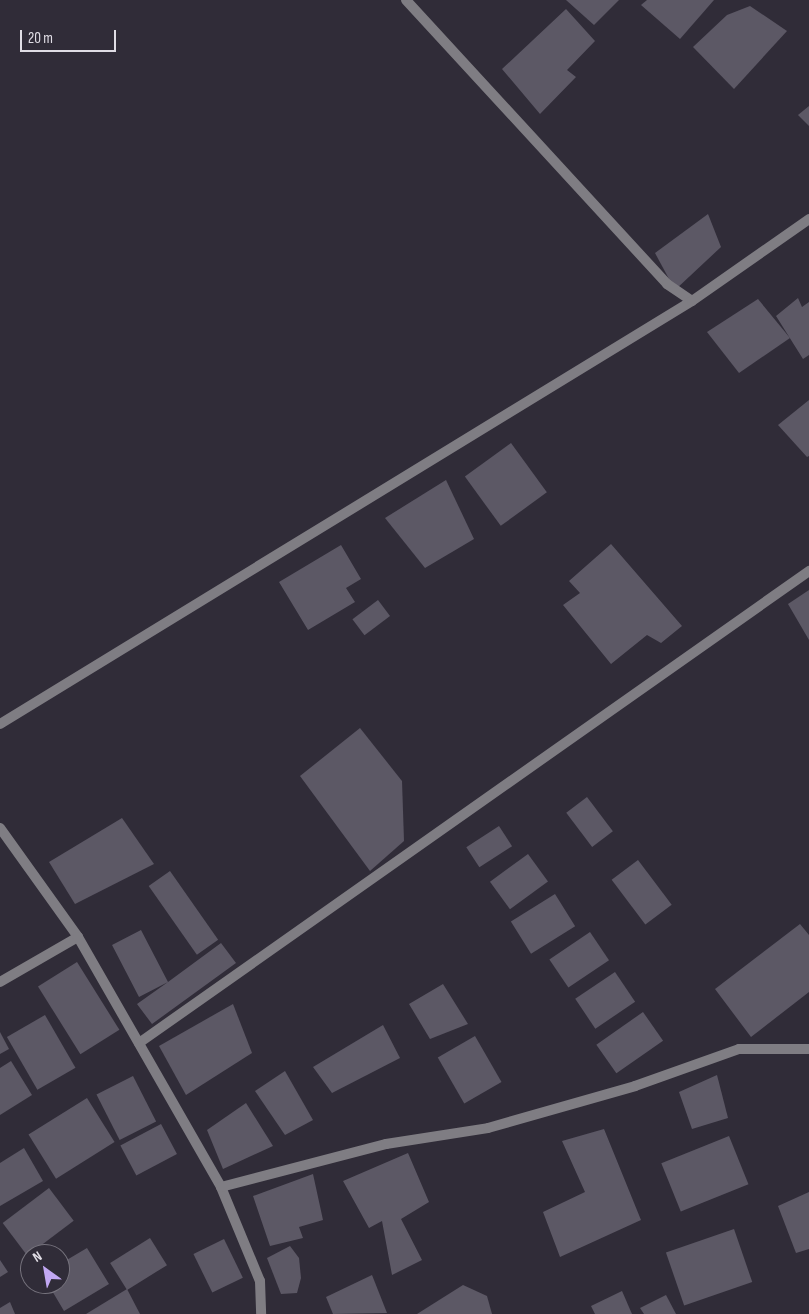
<!DOCTYPE html>
<html>
<head>
<meta charset="utf-8">
<style>
  body { margin:0 }
  #map { position:relative; width:809px; height:1314px; overflow:hidden; background:#302c38; font-family:"Sofia Sans Condensed",sans-serif }
  div>[style] { position:absolute }
  .building>* { inset:0; background:#5c5865; transform-origin:0 0 }
  .service>* { height:10px; margin:-5px; padding:0 5px; transform-origin:5px; border-radius:5px; background:#7f7d83 }
  .minor>* { height:10px; margin:-5px; padding:0 5px; transform-origin:5px; border-radius:5px; background:#7f7d83 }
  span { translate:-50% -50%; white-space:nowrap; text-align:center; line-height:1.15; -webkit-text-stroke:4px #302c38; paint-order:stroke }
  .north { position:absolute; left:20px; top:1244px; width:50px; height:50px; box-sizing:border-box; background:#302c38; border:1px solid #76737d; border-radius:50%; rotate:328deg; font-size:14px; font-weight:700; line-height:20px; text-align:center; color:#e0dde5 }
  .north::after { content:''; display:block; margin:auto; width:18px; height:22px; background:#c2a8f3; clip-path:polygon(50% 0,100% 100%,50% 72%,0 100%) }
  .scale { position:absolute; left:20px; top:30px; width:96px; height:22px; box-sizing:border-box; border:2px solid #e0dde5; border-top:0; padding-left:6px; font-size:15px; line-height:18px; white-space:nowrap; color:#e0dde5; -webkit-text-stroke:4px #302c38; paint-order:stroke }
</style>
</head>
<body>
<div id="map">
  <div class="building">
    <i style="clip-path:polygon(566px 0,619px 0,594px 25px)"></i>
    <i style="clip-path:polygon(647px 0,714px 0,680px 39px,641px 5px)"></i>
    <i style="clip-path:polygon(750px 6px,787px 31px,734px 89px,693px 47px,727px 15px)"></i>
    <i style="clip-path:polygon(566px 9px,595px 41px,567px 70px,576px 77px,540px 114px,502px 69px)"></i>
    <i style="clip-path:polygon(809px 106px,809px 126px,798px 115px)"></i>
    <i style="clip-path:polygon(708px 214px,721px 247px,675px 290px,655px 253px)"></i>
    <i style="clip-path:polygon(798px 298px,802px 307px,809px 302px,809px 355px,803px 359px,776px 316px)"></i>
    <i style="clip-path:polygon(758px 299px,790px 338px,739px 373px,707px 332px)"></i>
    <i style="clip-path:polygon(809px 400px,809px 456px,807px 457px,778px 425px)"></i>
    <i style="left:511px;top:443px;width:61px;height:57px;rotate:54deg"></i>
    <i style="clip-path:polygon(446px 480px,474px 539px,425px 568px,385px 518px)"></i>
    <i style="clip-path:polygon(611px 544px,682px 626px,661px 643px,647px 635px,611px 664px,563px 605px,580px 593px,569px 581px)"></i>
    <i style="clip-path:polygon(341px 545px,361px 579px,346px 588px,355px 602px,308px 630px,279px 582px)"></i>
    <i style="clip-path:polygon(809px 590px,809px 640px,788px 604px)"></i>
    <i style="left:378px;top:600px;width:20px;height:32px;rotate:53deg"></i>
    <i style="clip-path:polygon(360px 728px,402px 781px,404px 841px,370px 871px,300px 776px)"></i>
    <i style="left:587px;top:797px;width:43px;height:26px;rotate:53deg"></i>
    <i style="clip-path:polygon(122px 818px,154px 864px,75px 904px,49px 862px)"></i>
    <i style="left:499px;top:826px;width:24px;height:39px;rotate:57deg"></i>
    <i style="left:528px;top:854px;width:34px;height:47px;rotate:54deg"></i>
    <i style="left:638px;top:860px;width:56px;height:33px;rotate:53deg"></i>
    <i style="left:170px;top:871px;width:84px;height:26px;rotate:55deg"></i>
    <i style="left:555px;top:894px;width:38px;height:52px;rotate:58deg"></i>
    <i style="clip-path:polygon(800px 924px,809px 935px,809px 992px,751px 1037px,715px 989px)"></i>
    <i style="clip-path:polygon(141px 930px,168px 982px,221px 943px,236px 963px,152px 1024px,137px 1004px,168px 982px,139px 997px,112px 945px)"></i>
    <i style="left:590px;top:932px;width:34px;height:49px;rotate:56deg"></i>
    <i style="left:77px;top:962px;width:80px;height:46px;rotate:58deg"></i>
    <i style="left:615px;top:972px;width:36px;height:48px;rotate:56deg"></i>
    <i style="clip-path:polygon(443px 984px,468px 1024px,430px 1039px,409px 1004px)"></i>
    <i style="clip-path:polygon(233px 1004px,252px 1053px,186px 1095px,159px 1046px)"></i>
    <i style="left:643px;top:1012px;width:35px;height:57px;rotate:55deg"></i>
    <i style="left:45px;top:1015px;width:61px;height:44px;rotate:60deg"></i>
    <i style="clip-path:polygon(383px 1025px,400px 1058px,332px 1093px,313px 1067px)"></i>
    <i style="clip-path:polygon(0 1032px,9px 1049px,0 1054px)"></i>
    <i style="left:475px;top:1036px;width:53px;height:43px;rotate:60deg"></i>
    <i style="clip-path:polygon(11px 1061px,32px 1095px,0 1115px,0 1068px)"></i>
    <i style="clip-path:polygon(285px 1071px,313px 1120px,285px 1135px,255px 1091px)"></i>
    <i style="clip-path:polygon(717px 1075px,728px 1118px,692px 1129px,679px 1092px)"></i>
    <i style="left:133px;top:1076px;width:51px;height:41px;rotate:63deg"></i>
    <i style="left:87px;top:1098px;width:52px;height:69px;rotate:58deg"></i>
    <i style="clip-path:polygon(246px 1103px,273px 1146px,223px 1169px,207px 1130px)"></i>
    <i style="left:161px;top:1124px;width:34px;height:46px;rotate:62deg"></i>
    <i style="clip-path:polygon(604px 1129px,641px 1220px,560px 1257px,543px 1212px,585px 1192px,562px 1141px)"></i>
    <i style="left:729px;top:1136px;width:52px;height:73px;rotate:68deg"></i>
    <i style="clip-path:polygon(24px 1148px,43px 1181px,0 1206px,0 1163px)"></i>
    <i style="clip-path:polygon(408px 1153px,429px 1202px,401px 1219px,422px 1260px,392px 1275px,382px 1221px,369px 1228px,343px 1181px)"></i>
    <i style="clip-path:polygon(313px 1174px,323px 1220px,299px 1227px,303px 1238px,270px 1246px,253px 1196px)"></i>
    <i style="left:49px;top:1188px;width:41px;height:58px;rotate:53deg"></i>
    <i style="clip-path:polygon(809px 1192px,809px 1249px,796px 1253px,778px 1206px)"></i>
    <i style="left:734px;top:1229px;width:56px;height:72px;rotate:71deg"></i>
    <i style="left:150px;top:1238px;width:32px;height:47px;rotate:58deg"></i>
    <i style="left:224px;top:1239px;width:43px;height:34px;rotate:64deg"></i>
    <i style="clip-path:polygon(290px 1246px,299px 1258px,301px 1278px,297px 1293px,281px 1294px,267px 1258px)"></i>
    <i style="clip-path:polygon(87px 1248px,109px 1284px,64px 1311px,48px 1284px,60px 1284px,60px 1264px)"></i>
    <i style="clip-path:polygon(0 1260px,8px 1272px,0 1277px)"></i>
    <i style="clip-path:polygon(372px 1275px,387px 1313px,333px 1314px,326px 1297px)"></i>
    <i style="clip-path:polygon(463px 1285px,487px 1296px,492px 1314px,417px 1314px)"></i>
    <i style="clip-path:polygon(127px 1289px,140px 1314px,86px 1314px)"></i>
    <i style="clip-path:polygon(622px 1291px,632px 1314px,595px 1314px,591px 1306px)"></i>
    <i style="clip-path:polygon(666px 1295px,676px 1314px,644px 1314px,640px 1308px)"></i>
    <i style="clip-path:polygon(10px 1302px,15px 1314px,0 1314px,0 1308px)"></i>
  </div>
  <div class="service">
    <i style="left:0;top:982px;width:90px;rotate:-30deg"></i>
    <i style="left:221px;top:1187px;width:102px;rotate:67.5deg"></i>
    <i style="left:260px;top:1281px;width:33px;rotate:88deg"></i>
  </div>
  <div class="minor">
    <i style="left:406px;top:0;width:386px;rotate:47.4deg"></i>
    <i style="left:667px;top:284px;width:30px;rotate:34deg"></i>
    <i style="left:0;top:724px;width:811px;rotate:-31.44deg"></i>
    <i style="left:692px;top:301px;width:143px;rotate:-35deg"></i>
    <i style="left:0;top:828px;width:134px;rotate:54.4deg"></i>
    <i style="left:78px;top:937px;width:288px;rotate:60.2deg"></i>
    <i style="left:221px;top:1187px;width:171px;rotate:-14.6deg"></i>
    <i style="left:386px;top:1144px;width:103px;rotate:-8.9deg"></i>
    <i style="left:488px;top:1128px;width:153px;rotate:-15.9deg"></i>
    <i style="left:635px;top:1086px;width:110px;rotate:-19.6deg"></i>
    <i style="left:739px;top:1049px;width:70px"></i>
    <i style="left:139px;top:1043px;width:820px;rotate:-35.16deg"></i>
  </div>
  <div class="north">N</div>
  <div class="scale">20 m</div>
</div>
</body>
</html>
